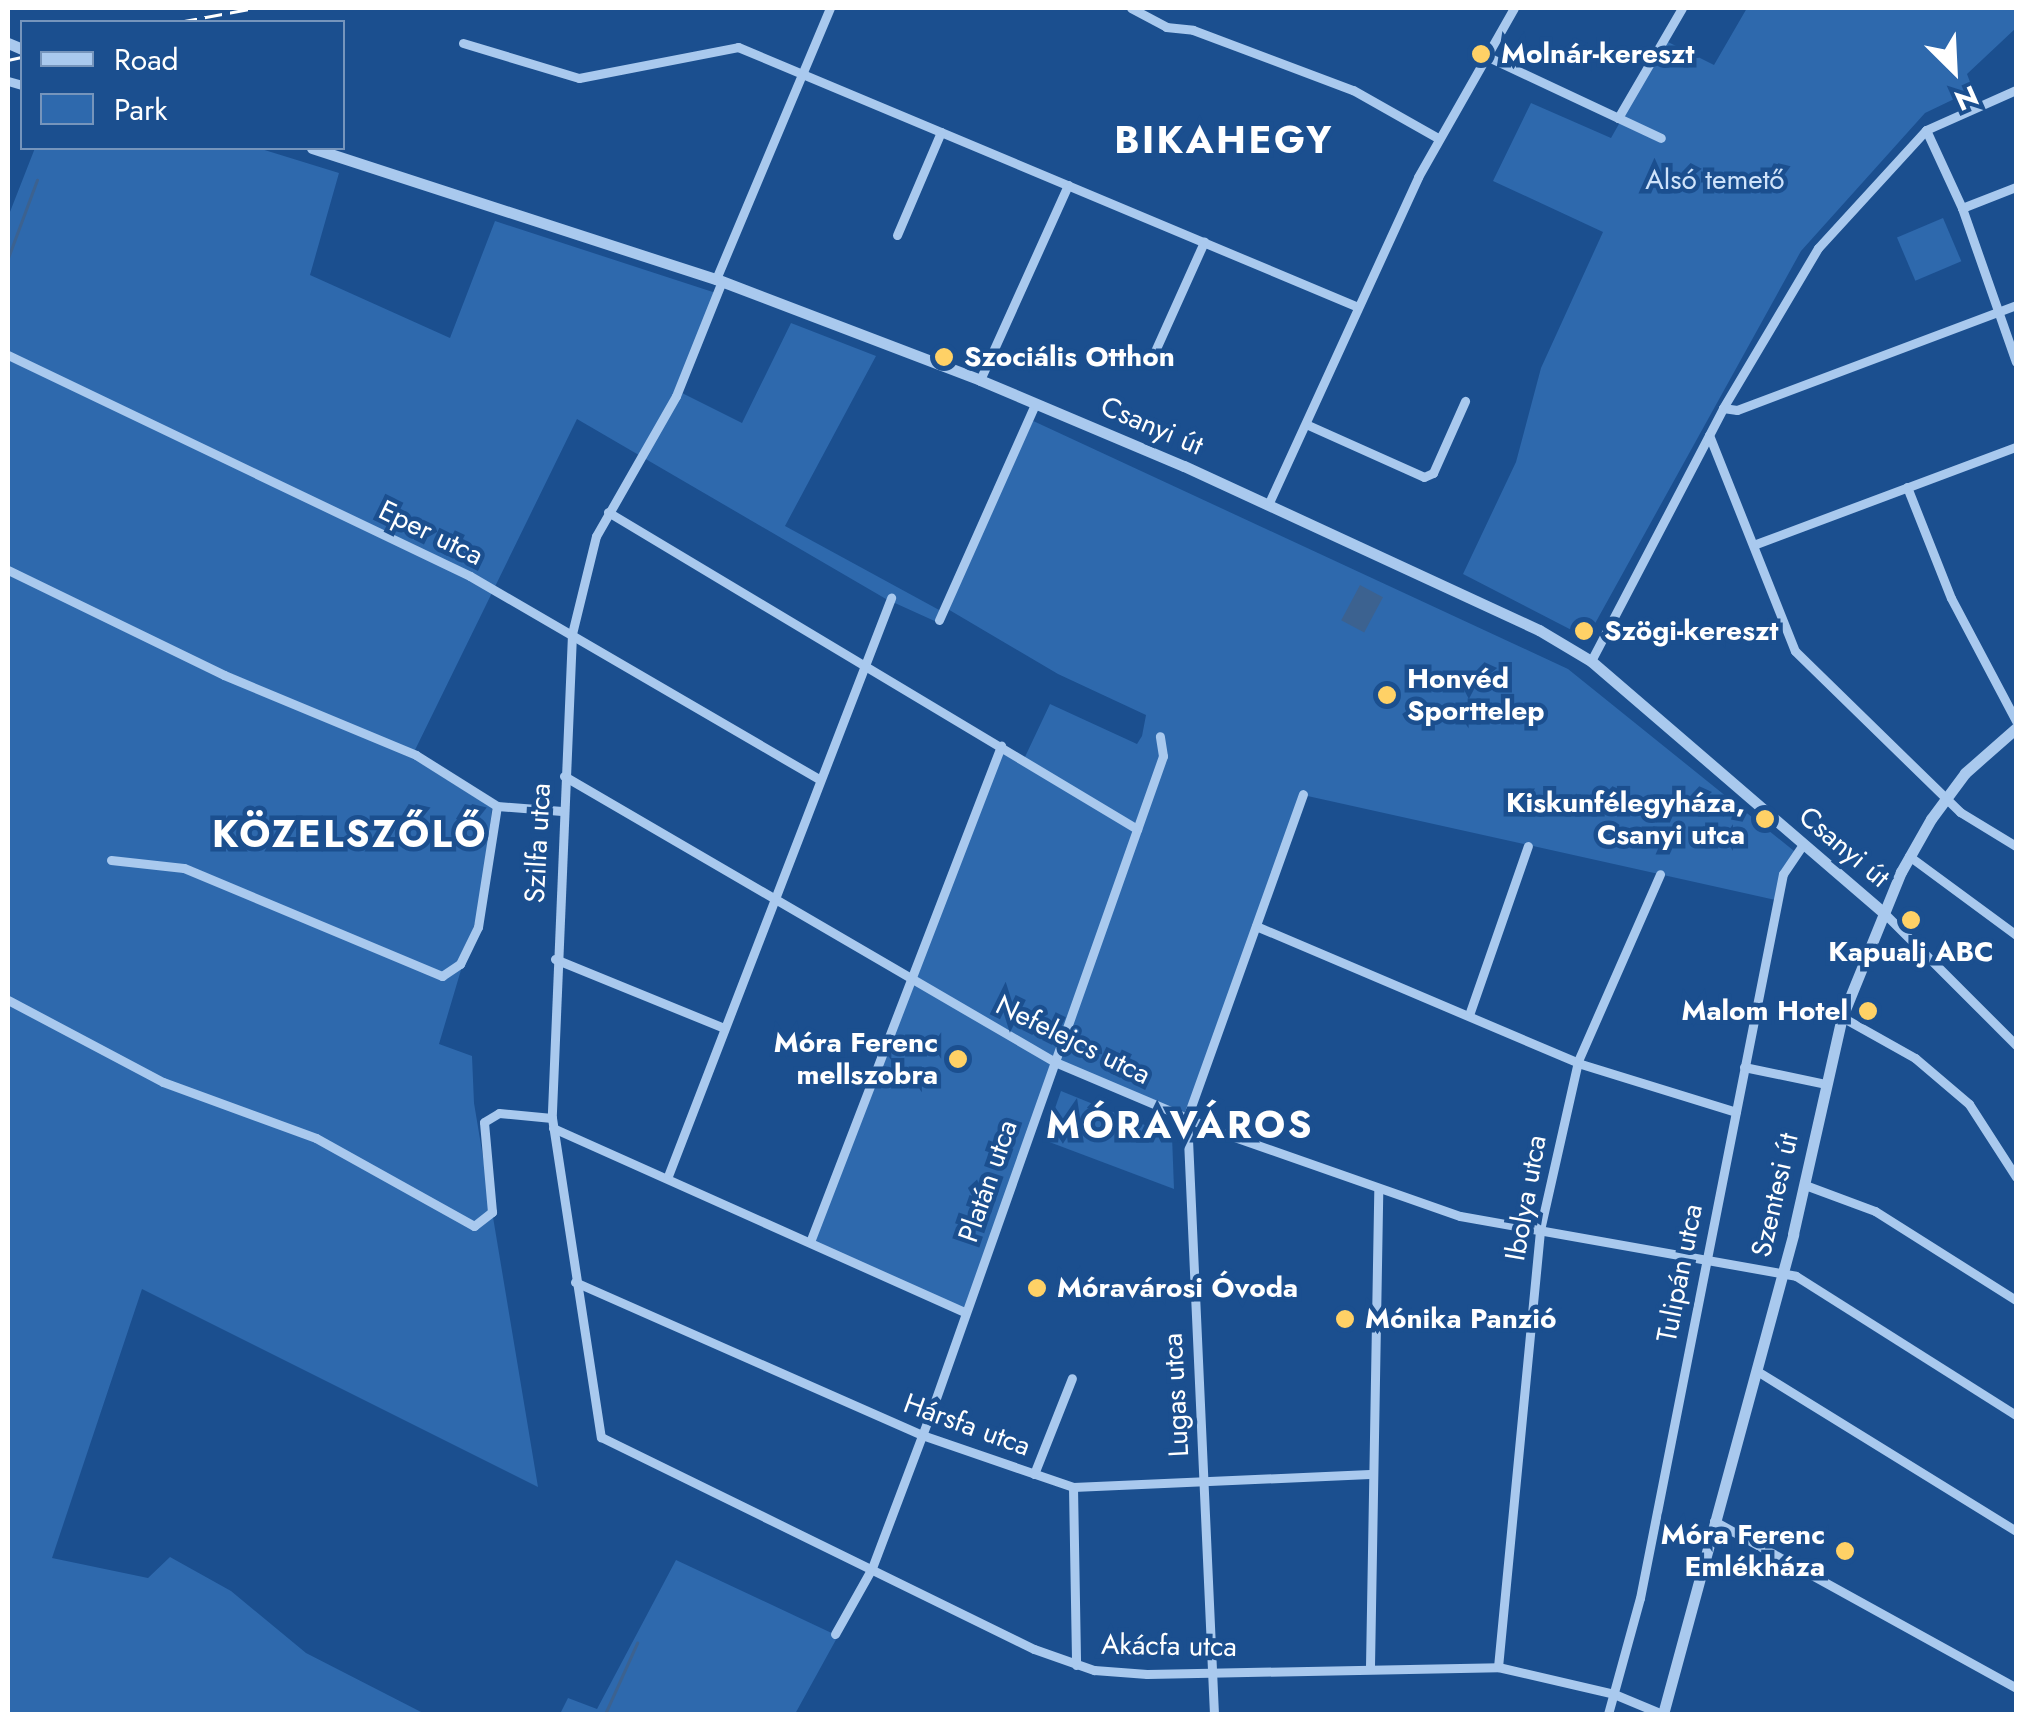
<!DOCTYPE html>
<html>
<head>
<meta charset="utf-8">
<style>
  body { margin:0 }
  #map { position:relative; width:2024px; height:1722px; overflow:hidden; background:#1b4f8f; font-family:Jost,sans-serif }
  div>[style] { position:absolute }
  .green>* { inset:0; background:#2e69ad; transform-origin:0 0 }
  .water>* { inset:0; background:#3c6290; transform-origin:0 0 }
  .stream>* { height:2.5px; margin:-1.25px; padding:0 1.25px; transform-origin:1.25px; border-radius:1.25px; background:#3c6290 }
  .minor>* { height:9px; margin:-4.5px; padding:0 4.5px; transform-origin:4.5px; border-radius:4.5px; background:#a9c9ee }
  .tertiary>* { height:11px; margin:-5.5px; padding:0 5.5px; transform-origin:5.5px; border-radius:5.5px; background:#a9c9ee }
  .rail>* { height:2.5px; margin-top:-1.25px; transform-origin:0; background:repeating-linear-gradient(90deg,#fff 0 18px,transparent 0 26px) }
  .dots>* { width:28px; height:28px; translate:-50% -50%; box-sizing:border-box; border:5px solid #1b4f8f; border-radius:50% }
  span { translate:-50% -50%; white-space:nowrap; text-align:center; line-height:1.15; -webkit-text-stroke:9px #1b4f8f; paint-order:stroke }
  .poi-label { font-size:28px; color:#fff; font-weight:700 }
  .left { translate:0 -50%; text-align:left }
  .right { translate:-100% -50%; text-align:right }
  .park-label { font-size:28px; color:#cfe3fa }
  .street-label { font-size:28px; color:#fff }
  .district-label { font-size:38px; color:#fff; font-weight:700; letter-spacing:2.5px }
  .frame { position:absolute; inset:0; border:10px solid #fff; pointer-events:none }
  .legend { position:absolute; left:20px; top:20px; width:325px; height:130px; box-sizing:border-box; background:#1b4f8f; border:2px solid #7695bc; margin:0; padding:12px 18px; list-style:none; font-size:30px; color:#fff }
  .legend li { display:flex; align-items:center; gap:20px; height:50px }
  .legend b { width:50px; border:2px solid #7695bc }
  .north { position:absolute; left:1904px; top:20px; width:100px; height:100px; -webkit-text-stroke:8px #1b4f8f; paint-order:stroke; rotate:156deg; font-size:28px; font-weight:700; line-height:40px; text-align:center; color:#fff }
  .north::after { content:''; display:block; margin:auto; width:35px; height:45px; background:#fff; clip-path:polygon(50% 0,100% 100%,50% 72%,0 100%) }
</style>
</head>
<body>
<div id="map">
  <div class="green">
    <i style="clip-path:polygon(1747px 8px,2016px 8px,2016px 28px,1967px 74px,1973px 90px,1925px 113px,1801px 251px,1587px 638px,1463px 574px,1516px 462px,1541px 368px,1603px 232px,1493px 181px,1531px 103px,1611px 138px,1666px 41px,1714px 65px)"></i>
    <i style="clip-path:polygon(35px 148px,258px 148px,339px 173px,310px 275px,450px 338px,495px 221px,719px 294px,680px 392px,742px 423px,791px 323px,876px 356px,785px 526px,941px 611px,939px 623px,886px 599px,577px 419px,415px 750px,493px 801px,480px 906px,439px 1044px,472px 1056px,474px 1103px,538px 1487px,142px 1289px,52px 1558px,148px 1578px,170px 1557px,231px 1591px,306px 1653px,425px 1714px,8px 1714px,8px 217px)"></i>
    <i style="left:1943px;top:218px;width:47px;height:50px;rotate:67deg"></i>
    <i style="clip-path:polygon(1029px 419px,1568px 669px,1799px 855px,1788px 867px,1780px 901px,1303px 795px,1187px 1118px,1055px 1063px,965px 1312px,810px 1242px,1001px 746px,1024px 759px,1050px 704px,1137px 744px,1142px 736px,1146px 715px,1058px 674px,946px 608px)"></i>
    <i style="clip-path:polygon(1061px 1091px,1172px 1136px,1174px 1189px,1044px 1140px)"></i>
    <i style="clip-path:polygon(676px 1560px,838px 1636px,795px 1714px,560px 1714px,568px 1698px,597px 1709px)"></i>
  </div>
  <div class="water">
    <i style="left:1360px;top:585px;width:26px;height:40px;rotate:28deg"></i>
  </div>
  <div class="stream">
    <i style="left:8px;top:258px;width:83px;rotate:-69.6deg"></i>
    <i style="left:605px;top:1714px;width:78px;rotate:-65.7deg"></i>
    <i style="left:624px;top:1714px;width:4px"></i>
  </div>
  <div class="minor">
    <i style="left:1131px;top:8px;width:40px;rotate:28deg"></i>
    <i style="left:1166px;top:27px;width:27px;rotate:6deg"></i>
    <i style="left:1193px;top:30px;width:171px;rotate:20.6deg"></i>
    <i style="left:1353px;top:90px;width:98px;rotate:29.5deg"></i>
    <i style="left:463px;top:43px;width:121px;rotate:16.8deg"></i>
    <i style="left:579px;top:78px;width:162px;rotate:-11deg"></i>
    <i style="left:738px;top:47px;width:672px;rotate:22.75deg"></i>
    <i style="left:1486px;top:56px;width:193px;rotate:25.1deg"></i>
    <i style="left:8px;top:81px;width:15px;rotate:16deg"></i>
    <i style="left:1618px;top:118px;width:127px;rotate:-59.8deg"></i>
    <i style="left:1926px;top:130px;width:86px;rotate:65.2deg"></i>
    <i style="left:1962px;top:208px;width:163px;rotate:70.7deg"></i>
    <i style="left:1962px;top:208px;width:58px;rotate:-21.3deg"></i>
    <i style="left:897px;top:235px;width:112px;rotate:-66.9deg"></i>
    <i style="left:716px;top:279px;width:294px;rotate:-67.2deg"></i>
    <i style="left:722px;top:281px;width:124px;rotate:111.8deg"></i>
    <i style="left:676px;top:396px;width:161px;rotate:119.7deg"></i>
    <i style="left:596px;top:536px;width:101px;rotate:103.8deg"></i>
    <i style="left:572px;top:634px;width:484px;rotate:92.4deg"></i>
    <i style="left:552px;top:1118px;width:323px;rotate:81.3deg"></i>
    <i style="left:601px;top:1437px;width:482px;rotate:26.1deg"></i>
    <i style="left:1034px;top:1649px;width:64px;rotate:19.3deg"></i>
    <i style="left:1094px;top:1670px;width:53px;rotate:4.3deg"></i>
    <i style="left:1147px;top:1674px;width:351px;rotate:-1.1deg"></i>
    <i style="left:1498px;top:1667px;width:119px;rotate:13.1deg"></i>
    <i style="left:1614px;top:1694px;width:52px;rotate:22.6deg"></i>
    <i style="left:1155px;top:351px;width:120px;rotate:-65.8deg"></i>
    <i style="left:8px;top:355px;width:512px;rotate:25.56deg"></i>
    <i style="left:470px;top:576px;width:405px;rotate:30.2deg"></i>
    <i style="left:980px;top:380px;width:214px;rotate:-65.7deg"></i>
    <i style="left:1723px;top:408px;width:14px;rotate:8deg"></i>
    <i style="left:1737px;top:410px;width:298px;rotate:-20.6deg"></i>
    <i style="left:1308px;top:425px;width:127px;rotate:24.1deg"></i>
    <i style="left:1424px;top:477px;width:10px;rotate:-24deg"></i>
    <i style="left:1433px;top:473px;width:79px;rotate:-66deg"></i>
    <i style="left:1709px;top:435px;width:232px;rotate:68.3deg"></i>
    <i style="left:1795px;top:651px;width:231px;rotate:44.3deg"></i>
    <i style="left:1960px;top:812px;width:66px;rotate:31.3deg"></i>
    <i style="left:1907px;top:487px;width:119px;rotate:68.4deg"></i>
    <i style="left:1951px;top:598px;width:139px;rotate:62.1deg"></i>
    <i style="left:1268px;top:505px;width:361px;rotate:-65.4deg"></i>
    <i style="left:1418px;top:177px;width:194px;rotate:-60.4deg"></i>
    <i style="left:608px;top:512px;width:617px;rotate:30.93deg"></i>
    <i style="left:1756px;top:544px;width:278px;rotate:-20.5deg"></i>
    <i style="left:8px;top:570px;width:240px;rotate:25.9deg"></i>
    <i style="left:224px;top:675px;width:208px;rotate:22.6deg"></i>
    <i style="left:416px;top:755px;width:96px;rotate:32.2deg"></i>
    <i style="left:497px;top:806px;width:65px;rotate:4.4deg"></i>
    <i style="left:939px;top:620px;width:236px;rotate:-66deg"></i>
    <i style="left:1591px;top:661px;width:285px;rotate:-62.4deg"></i>
    <i style="left:1723px;top:408px;width:186px;rotate:-59.3deg"></i>
    <i style="left:1818px;top:248px;width:160px;rotate:-47.5deg"></i>
    <i style="left:1926px;top:130px;width:98px;rotate:-24deg"></i>
    <i style="left:564px;top:776px;width:568px;rotate:30.22deg"></i>
    <i style="left:1055px;top:1062px;width:179px;rotate:23deg"></i>
    <i style="left:1220px;top:1132px;width:254px;rotate:19.3deg"></i>
    <i style="left:1460px;top:1216px;width:341px;rotate:10.1deg"></i>
    <i style="left:1796px;top:1276px;width:260px;rotate:32.3deg"></i>
    <i style="left:1909px;top:856px;width:133px;rotate:36.4deg"></i>
    <i style="left:111px;top:860px;width:73px;rotate:6.3deg"></i>
    <i style="left:184px;top:868px;width:280px;rotate:22.7deg"></i>
    <i style="left:442px;top:976px;width:22px;rotate:-34deg"></i>
    <i style="left:460px;top:964px;width:41px;rotate:-64.1deg"></i>
    <i style="left:478px;top:927px;width:122px;rotate:-81.1deg"></i>
    <i style="left:1884px;top:913px;width:187px;rotate:45deg"></i>
    <i style="left:1256px;top:926px;width:353px;rotate:23deg"></i>
    <i style="left:1581px;top:1064px;width:162px;rotate:17.2deg"></i>
    <i style="left:555px;top:959px;width:183px;rotate:22.2deg"></i>
    <i style="left:8px;top:1000px;width:175px;rotate:27.9deg"></i>
    <i style="left:163px;top:1082px;width:163px;rotate:20.1deg"></i>
    <i style="left:316px;top:1138px;width:181px;rotate:29.1deg"></i>
    <i style="left:474px;top:1226px;width:23px;rotate:-38deg"></i>
    <i style="left:492px;top:1212px;width:90px;rotate:-95.1deg"></i>
    <i style="left:484px;top:1122px;width:17px;rotate:-31deg"></i>
    <i style="left:499px;top:1113px;width:53px;rotate:5.4deg"></i>
    <i style="left:1469px;top:1015px;width:179px;rotate:-70.8deg"></i>
    <i style="left:1842px;top:1017px;width:84px;rotate:29.3deg"></i>
    <i style="left:1915px;top:1058px;width:71px;rotate:40.4deg"></i>
    <i style="left:1969px;top:1104px;width:87px;rotate:57.2deg"></i>
    <i style="left:1744px;top:1067px;width:84px;rotate:11.7deg"></i>
    <i style="left:553px;top:1128px;width:451px;rotate:24.1deg"></i>
    <i style="left:668px;top:1176px;width:620px;rotate:-68.9deg"></i>
    <i style="left:1805px;top:1185px;width:75px;rotate:20.4deg"></i>
    <i style="left:1875px;top:1211px;width:167px;rotate:32.3deg"></i>
    <i style="left:810px;top:1242px;width:532px;rotate:-68.94deg"></i>
    <i style="left:575px;top:1282px;width:379px;rotate:23.8deg"></i>
    <i style="left:922px;top:1435px;width:160px;rotate:19deg"></i>
    <i style="left:1073px;top:1487px;width:297px;rotate:-2.5deg"></i>
    <i style="left:1757px;top:1371px;width:304px;rotate:31.7deg"></i>
    <i style="left:1034px;top:1474px;width:103px;rotate:-68.4deg"></i>
    <i style="left:1073px;top:1487px;width:178px;rotate:89deg"></i>
    <i style="left:1714px;top:1521px;width:345px;rotate:28.9deg"></i>
    <i style="left:835px;top:1634px;width:76px;rotate:-60.7deg"></i>
    <i style="left:872px;top:1568px;width:178px;rotate:-69.3deg"></i>
    <i style="left:935px;top:1401px;width:684px;rotate:-70.53deg"></i>
    <i style="left:1163px;top:756px;width:20px;rotate:-99deg"></i>
    <i style="left:1370px;top:1666px;width:477px;rotate:-89deg"></i>
    <i style="left:1498px;top:1667px;width:439px;rotate:-84.5deg"></i>
    <i style="left:1540px;top:1230px;width:173px;rotate:-77.3deg"></i>
    <i style="left:1578px;top:1061px;width:204px;rotate:-66.3deg"></i>
    <i style="left:1214px;top:1714px;width:597px;rotate:-92.59deg"></i>
    <i style="left:1187px;top:1118px;width:344px;rotate:-70.3deg"></i>
    <i style="left:1608px;top:1714px;width:120px;rotate:-74.6deg"></i>
    <i style="left:1640px;top:1598px;width:738px;rotate:-78.83deg"></i>
    <i style="left:1783px;top:874px;width:36px;rotate:-56deg"></i>
  </div>
  <div class="tertiary">
    <i style="left:8px;top:43px;width:15px;rotate:23deg"></i>
    <i style="left:312px;top:148px;width:425px;rotate:18deg"></i>
    <i style="left:716px;top:279px;width:283px;rotate:20.9deg"></i>
    <i style="left:980px;top:380px;width:221px;rotate:22.9deg"></i>
    <i style="left:1184px;top:466px;width:391px;rotate:24.8deg"></i>
    <i style="left:1539px;top:630px;width:61px;rotate:30.8deg"></i>
    <i style="left:1591px;top:661px;width:386px;rotate:40.7deg"></i>
    <i style="left:1663px;top:1714px;width:497px;rotate:-74.8deg"></i>
    <i style="left:1793px;top:1234px;width:222px;rotate:-77.3deg"></i>
    <i style="left:1842px;top:1017px;width:157px;rotate:-67.9deg"></i>
    <i style="left:1901px;top:872px;width:61px;rotate:-60.5deg"></i>
    <i style="left:1931px;top:819px;width:57px;rotate:-53.5deg"></i>
    <i style="left:1965px;top:773px;width:68px;rotate:-41.4deg"></i>
  </div>
  <div class="rail">
    <i style="left:179px;top:22px;width:77px;rotate:-10.4deg"></i>
    <i style="left:8px;top:60px;width:14px;rotate:-12deg"></i>
  </div>
  <div class="dots">
    <i style="left:1481px;top:54px;background:#ffd166"></i>
    <i style="left:944px;top:357px;background:#ffd166"></i>
    <i style="left:1584px;top:631px;background:#ffd166"></i>
    <i style="left:1387px;top:695px;background:#ffd166"></i>
    <i style="left:1765px;top:819px;background:#ffd166"></i>
    <i style="left:1911px;top:920px;background:#ffd166"></i>
    <i style="left:1868px;top:1011px;background:#ffd166"></i>
    <i style="left:958px;top:1059px;background:#ffd166"></i>
    <i style="left:1037px;top:1288px;background:#ffd166"></i>
    <i style="left:1345px;top:1319px;background:#ffd166"></i>
    <i style="left:1845px;top:1551px;background:#ffd166"></i>
  </div>
  <div class="poi-label">
    <span class="left" style="left:1501px;top:54px">Molnár-kereszt</span>
    <span class="left" style="left:964px;top:357px">Szociális Otthon</span>
    <span class="left" style="left:1604px;top:631px">Szögi-kereszt</span>
    <span class="left" style="left:1407px;top:695px">Honvéd<br>Sporttelep</span>
    <span class="right" style="left:1745px;top:819px">Kiskunfélegyháza,<br>Csanyi utca</span>
    <span style="left:1911px;top:952px">Kapualj ABC</span>
    <span class="right" style="left:1848px;top:1011px">Malom Hotel</span>
    <span class="right" style="left:938px;top:1059px">Móra Ferenc<br>mellszobra</span>
    <span class="left" style="left:1057px;top:1288px">Móravárosi Óvoda</span>
    <span class="left" style="left:1365px;top:1319px">Mónika Panzió</span>
    <span class="right" style="left:1825px;top:1551px">Móra Ferenc<br>Emlékháza</span>
  </div>
  <div class="park-label">
    <span style="left:1715px;top:180px">Alsó temető</span>
  </div>
  <div class="street-label">
    <span style="left:1152px;top:426px;rotate:23deg">Csanyi út</span>
    <span style="left:431px;top:533px;rotate:26deg">Eper utca</span>
    <span style="left:538px;top:843px;rotate:-87deg">Szilfa utca</span>
    <span style="left:1844px;top:847px;rotate:40deg">Csanyi út</span>
    <span style="left:1073px;top:1040px;rotate:26deg">Nefelejcs utca</span>
    <span style="left:988px;top:1181px;rotate:-71deg">Platán utca</span>
    <span style="left:1775px;top:1195px;rotate:-77deg">Szentesi út</span>
    <span style="left:1526px;top:1198px;rotate:-80deg">Ibolya utca</span>
    <span style="left:1680px;top:1273px;rotate:-79deg">Tulipán utca</span>
    <span style="left:1176px;top:1395px;rotate:-93deg">Lugas utca</span>
    <span style="left:967px;top:1425px;rotate:20deg">Hársfa utca</span>
    <span style="left:1169px;top:1646px;rotate:1deg">Akácfa utca</span>
  </div>
  <div class="district-label">
    <span style="left:1224px;top:140px">BIKAHEGY</span>
    <span style="left:350px;top:834px">KÖZELSZŐLŐ</span>
    <span style="left:1180px;top:1125px">MÓRAVÁROS</span>
  </div>
  <div class="frame"></div>
  <ul class="legend">
  <li><b style="height:12px;background:#a9c9ee"></b>Road</li>
  <li><b style="height:28px;background:#2e69ad"></b>Park</li>
  </ul>
  <div class="north">N</div>
</div>
</body>
</html>
